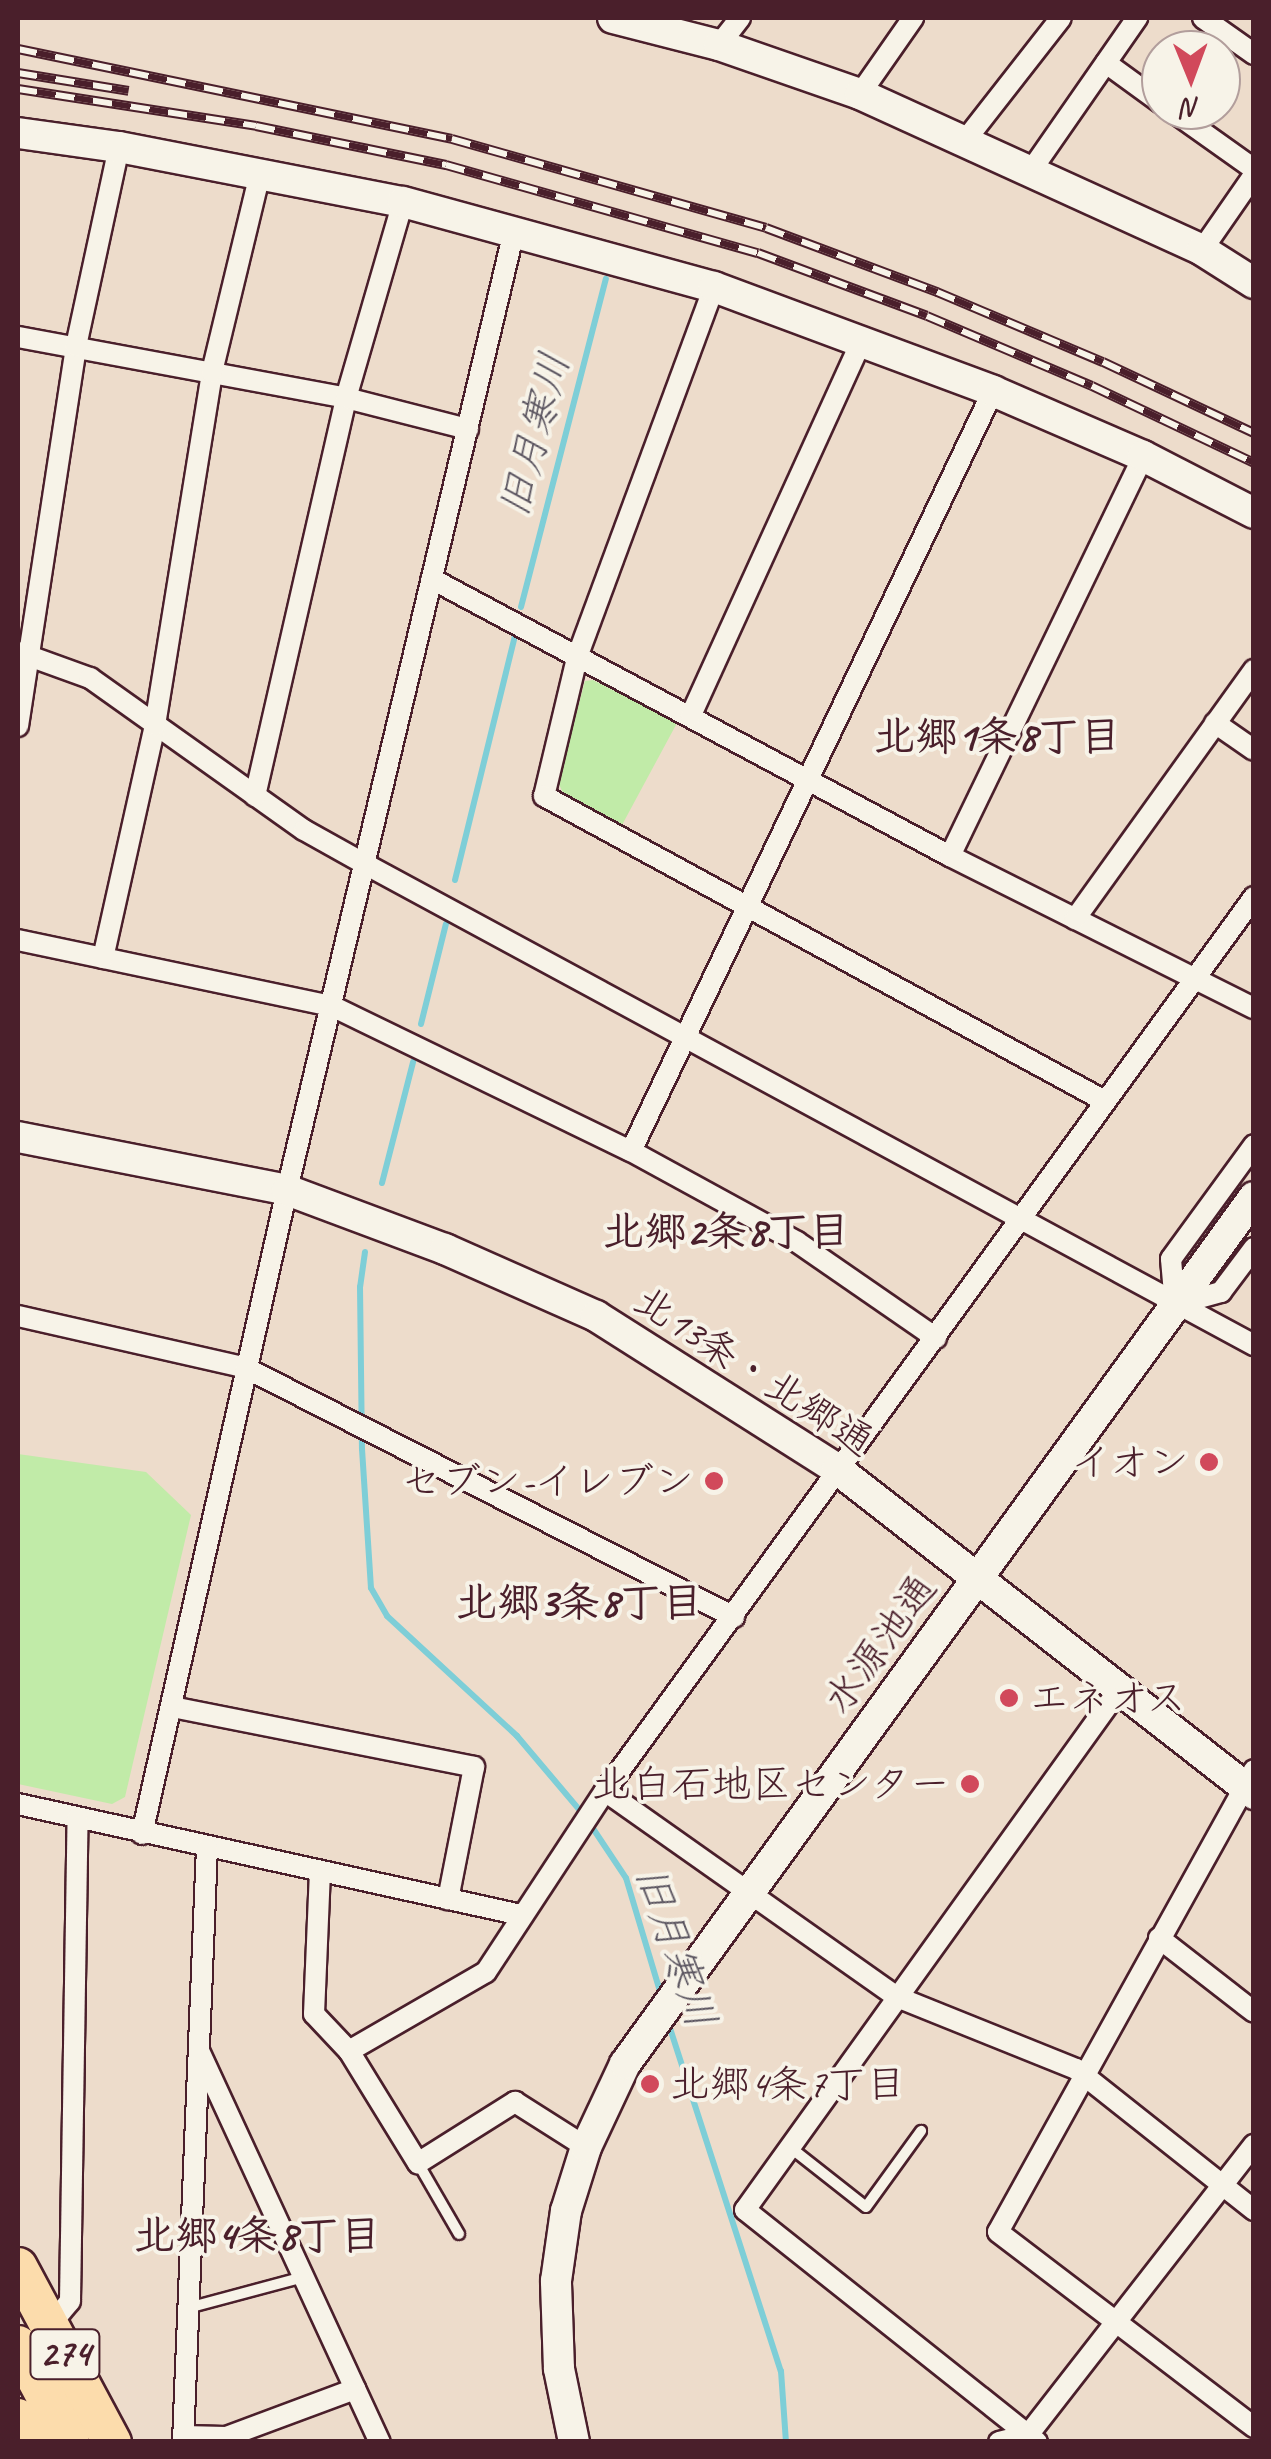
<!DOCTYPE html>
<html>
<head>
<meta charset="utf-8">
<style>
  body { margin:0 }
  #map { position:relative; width:1271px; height:2459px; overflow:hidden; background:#eddccb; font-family:Caveat,"Klee One",sans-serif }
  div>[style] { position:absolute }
  .green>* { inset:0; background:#c1eba8 }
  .stream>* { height:6px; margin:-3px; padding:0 3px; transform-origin:3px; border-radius:3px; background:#7eced7 }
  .roads { filter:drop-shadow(2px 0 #4a1f2b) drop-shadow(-2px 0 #4a1f2b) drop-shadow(0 2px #4a1f2b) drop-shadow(0 -2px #4a1f2b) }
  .lane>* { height:10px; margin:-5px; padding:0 5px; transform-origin:5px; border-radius:5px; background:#f7f3e8 }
  .street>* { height:20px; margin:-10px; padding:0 10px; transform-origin:10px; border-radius:10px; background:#f7f3e8 }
  .secondary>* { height:30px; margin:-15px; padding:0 15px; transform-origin:15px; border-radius:15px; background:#f7f3e8 }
  .highway>* { height:38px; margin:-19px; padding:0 19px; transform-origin:19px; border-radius:19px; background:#fcdcac }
  .rail>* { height:10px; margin-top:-5px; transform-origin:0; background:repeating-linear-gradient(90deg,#f7f3e8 0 19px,#4a1f2b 0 38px); box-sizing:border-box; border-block:2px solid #4a1f2b }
  .dots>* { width:28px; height:28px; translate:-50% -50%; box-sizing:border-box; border:5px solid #f7f3e8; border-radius:50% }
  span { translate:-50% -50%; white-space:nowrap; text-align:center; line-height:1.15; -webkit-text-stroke:8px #f7f3e8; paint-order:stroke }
  .shield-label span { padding:2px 8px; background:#f7f3e8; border:2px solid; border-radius:8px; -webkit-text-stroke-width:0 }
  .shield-label { font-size:38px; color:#4a1f2b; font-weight:700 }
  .street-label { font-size:40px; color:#4a1f2b }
  .poi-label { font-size:40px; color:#4a1f2b }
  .right { translate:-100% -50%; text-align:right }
  .left { translate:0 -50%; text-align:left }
  .water-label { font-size:42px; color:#5a545f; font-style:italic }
  .neighbourhood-label { font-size:42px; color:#4a1f2b; font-weight:700 }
  .frame { position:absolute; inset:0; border:20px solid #4a1f2b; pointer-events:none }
  .north { position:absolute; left:1141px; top:30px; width:100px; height:100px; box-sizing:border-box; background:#f7f3e8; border:2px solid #b29e9c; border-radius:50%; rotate:179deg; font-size:28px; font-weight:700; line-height:40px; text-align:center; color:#4a1f2b }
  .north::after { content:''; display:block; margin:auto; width:35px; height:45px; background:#d1495b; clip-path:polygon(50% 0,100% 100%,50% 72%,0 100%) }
</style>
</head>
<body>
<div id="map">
  <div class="green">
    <i style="clip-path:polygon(593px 680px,677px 723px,622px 825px,563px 793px,558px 782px,585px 681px)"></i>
    <i style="clip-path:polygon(18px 1454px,146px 1472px,191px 1515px,125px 1797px,112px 1804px,18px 1784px)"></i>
  </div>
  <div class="stream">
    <i style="left:521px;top:607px;width:339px;rotate:-75.5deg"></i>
    <i style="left:455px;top:880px;width:255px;rotate:-76.2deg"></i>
    <i style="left:421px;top:1024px;width:103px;rotate:-76deg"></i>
    <i style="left:382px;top:1183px;width:125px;rotate:-75.6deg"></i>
    <i style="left:365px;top:1252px;width:35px;rotate:98deg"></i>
    <i style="left:360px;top:1287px;width:162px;rotate:89.3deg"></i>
    <i style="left:362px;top:1449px;width:139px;rotate:86.3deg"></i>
    <i style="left:371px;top:1588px;width:32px;rotate:60deg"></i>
    <i style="left:387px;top:1616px;width:177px;rotate:42.7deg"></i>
    <i style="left:517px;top:1736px;width:102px;rotate:49.8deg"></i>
    <i style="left:590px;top:1824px;width:65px;rotate:56.3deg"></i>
    <i style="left:626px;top:1878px;width:122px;rotate:73.3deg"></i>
    <i style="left:668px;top:2022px;width:367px;rotate:72.1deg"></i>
    <i style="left:781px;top:2371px;width:71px;rotate:86deg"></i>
  </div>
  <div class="roads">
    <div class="lane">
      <i style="left:791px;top:2148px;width:95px;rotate:38.2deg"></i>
      <i style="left:866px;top:2207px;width:94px;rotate:-54.1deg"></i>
      <i style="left:418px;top:2163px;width:82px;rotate:60deg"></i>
      <i style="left:188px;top:2308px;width:120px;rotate:-15deg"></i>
    </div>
    <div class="street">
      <i style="left:1203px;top:18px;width:62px;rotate:35.2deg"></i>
      <i style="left:719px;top:45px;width:34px;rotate:-52deg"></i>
      <i style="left:1106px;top:63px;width:68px;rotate:36deg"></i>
      <i style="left:860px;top:94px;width:93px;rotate:-55.1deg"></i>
      <i style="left:1171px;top:110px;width:102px;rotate:35.4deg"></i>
      <i style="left:964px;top:142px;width:157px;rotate:-52deg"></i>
      <i style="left:1030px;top:172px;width:188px;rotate:-55.2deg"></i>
      <i style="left:1202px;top:250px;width:91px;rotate:-55.3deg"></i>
      <i style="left:714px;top:287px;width:395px;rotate:110.3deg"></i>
      <i style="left:577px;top:658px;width:142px;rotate:103.4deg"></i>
      <i style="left:544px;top:796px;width:636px;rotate:28.54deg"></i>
      <i style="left:18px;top:337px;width:334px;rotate:10.5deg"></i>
      <i style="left:346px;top:398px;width:126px;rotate:14.3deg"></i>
      <i style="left:432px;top:579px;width:587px;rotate:28.14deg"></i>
      <i style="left:950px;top:856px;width:340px;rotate:26.6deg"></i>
      <i style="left:18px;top:652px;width:77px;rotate:19.9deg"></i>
      <i style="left:90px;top:678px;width:262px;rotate:35.4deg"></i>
      <i style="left:304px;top:830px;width:70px;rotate:29.1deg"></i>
      <i style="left:365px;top:864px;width:1011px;rotate:28.42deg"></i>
      <i style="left:691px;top:715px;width:413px;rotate:-65.5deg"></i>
      <i style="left:1215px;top:723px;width:47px;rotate:34.7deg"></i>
      <i style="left:18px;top:726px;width:384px;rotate:-81.3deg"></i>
      <i style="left:76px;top:346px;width:204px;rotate:-77.8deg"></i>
      <i style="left:255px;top:796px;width:408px;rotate:-77.1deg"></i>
      <i style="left:346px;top:398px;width:204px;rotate:-73.8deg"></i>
      <i style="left:950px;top:856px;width:444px;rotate:-64.2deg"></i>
      <i style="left:1075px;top:919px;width:307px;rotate:-54.3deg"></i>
      <i style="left:18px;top:940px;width:321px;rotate:11.9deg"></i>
      <i style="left:332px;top:1006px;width:332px;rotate:25.9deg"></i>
      <i style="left:631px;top:1151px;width:189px;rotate:28.7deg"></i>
      <i style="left:797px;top:1242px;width:169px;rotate:34.6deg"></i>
      <i style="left:103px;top:958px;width:239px;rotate:-77.4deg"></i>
      <i style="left:155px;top:725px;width:358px;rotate:-80.8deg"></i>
      <i style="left:212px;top:372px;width:205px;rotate:-76.4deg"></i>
      <i style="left:631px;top:1151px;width:842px;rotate:-64.53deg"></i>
      <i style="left:1177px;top:1304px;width:46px;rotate:-15.3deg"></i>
      <i style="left:1221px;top:1292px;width:55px;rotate:-53.1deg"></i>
      <i style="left:1175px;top:1305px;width:46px;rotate:-95deg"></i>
      <i style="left:1171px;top:1259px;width:141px;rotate:-53.9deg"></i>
      <i style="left:18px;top:1316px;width:234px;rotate:12.8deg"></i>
      <i style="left:246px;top:1368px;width:548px;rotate:27.03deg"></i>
      <i style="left:172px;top:1707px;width:308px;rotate:11.2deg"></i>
      <i style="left:474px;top:1767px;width:135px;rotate:101.1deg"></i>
      <i style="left:1254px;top:1770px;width:528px;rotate:118.99deg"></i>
      <i style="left:998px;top:2232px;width:322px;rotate:37.3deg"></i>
      <i style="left:605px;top:1791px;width:357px;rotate:35.2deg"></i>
      <i style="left:897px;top:1997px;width:193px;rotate:21.9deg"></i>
      <i style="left:1076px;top:2069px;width:227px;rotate:38.4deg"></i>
      <i style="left:18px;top:1804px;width:515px;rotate:12.44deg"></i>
      <i style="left:142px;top:1834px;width:660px;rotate:-77.31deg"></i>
      <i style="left:287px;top:1190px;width:985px;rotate:-76.68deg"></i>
      <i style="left:320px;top:1871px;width:143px;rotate:92.4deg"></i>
      <i style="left:314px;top:2014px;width:51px;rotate:46.6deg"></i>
      <i style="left:349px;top:2051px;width:132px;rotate:58.4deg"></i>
      <i style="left:418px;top:2163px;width:115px;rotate:-32.2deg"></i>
      <i style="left:515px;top:2102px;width:84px;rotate:32.4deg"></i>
      <i style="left:1159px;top:1938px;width:120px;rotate:37.9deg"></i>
      <i style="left:349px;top:2051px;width:158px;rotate:-30deg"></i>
      <i style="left:486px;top:1972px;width:217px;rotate:-56.7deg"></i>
      <i style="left:605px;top:1791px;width:1105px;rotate:-54.02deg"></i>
      <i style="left:200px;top:2053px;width:429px;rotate:65.2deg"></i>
      <i style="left:50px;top:2325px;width:31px;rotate:-50deg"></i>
      <i style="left:70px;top:2301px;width:483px;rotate:-89.1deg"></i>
      <i style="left:183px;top:2436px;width:43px;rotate:1.3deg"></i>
      <i style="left:226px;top:2437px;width:138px;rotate:-20.4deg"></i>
      <i style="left:183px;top:2442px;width:594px;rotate:-87.69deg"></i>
      <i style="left:999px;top:2442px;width:30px;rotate:-14deg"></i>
      <i style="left:1028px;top:2435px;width:368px;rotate:-52.1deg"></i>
      <i style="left:1037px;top:2442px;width:373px;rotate:-141.5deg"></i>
      <i style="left:745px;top:2210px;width:639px;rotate:-54.3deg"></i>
    </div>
    <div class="secondary">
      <i style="left:613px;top:18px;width:109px;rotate:14.3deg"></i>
      <i style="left:719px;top:45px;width:149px;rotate:19.2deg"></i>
      <i style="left:860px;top:94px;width:376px;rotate:24.5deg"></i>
      <i style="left:1202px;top:250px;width:62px;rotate:32.4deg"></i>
      <i style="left:18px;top:133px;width:102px;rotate:7.9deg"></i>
      <i style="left:119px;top:147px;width:289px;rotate:11deg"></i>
      <i style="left:403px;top:202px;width:322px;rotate:15.3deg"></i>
      <i style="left:714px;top:287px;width:298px;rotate:20.4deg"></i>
      <i style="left:993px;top:391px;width:163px;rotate:23.4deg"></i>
      <i style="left:1143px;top:456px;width:125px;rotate:27.2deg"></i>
      <i style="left:18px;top:1137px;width:274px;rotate:11.1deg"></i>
      <i style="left:287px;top:1190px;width:169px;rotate:20.5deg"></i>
      <i style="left:445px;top:1249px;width:165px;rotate:23.9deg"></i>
      <i style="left:596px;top:1316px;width:285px;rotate:32.4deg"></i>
      <i style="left:837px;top:1469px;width:529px;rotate:37.93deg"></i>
      <i style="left:574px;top:2442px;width:75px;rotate:-101.6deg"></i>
      <i style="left:559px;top:2369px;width:88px;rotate:-92deg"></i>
      <i style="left:556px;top:2281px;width:71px;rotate:-81.9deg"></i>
      <i style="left:566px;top:2211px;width:67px;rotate:-72.6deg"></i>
      <i style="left:586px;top:2147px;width:92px;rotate:-64.8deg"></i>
      <i style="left:625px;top:2064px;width:1071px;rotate:-54.04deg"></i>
    </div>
    <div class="highway">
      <i style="left:18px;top:2267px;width:199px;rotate:61.8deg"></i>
      <i style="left:18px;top:2345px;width:110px;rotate:61.8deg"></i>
      <i style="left:18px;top:2418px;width:27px;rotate:63deg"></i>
    </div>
  </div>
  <div class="rail">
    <i style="left:18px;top:49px;width:443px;rotate:11.7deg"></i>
    <i style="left:452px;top:139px;width:326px;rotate:15.8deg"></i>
    <i style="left:766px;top:228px;width:183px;rotate:20.5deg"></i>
    <i style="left:937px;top:292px;width:180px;rotate:22.9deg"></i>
    <i style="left:1103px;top:362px;width:167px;rotate:25.2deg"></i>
    <i style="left:18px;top:73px;width:112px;rotate:9.2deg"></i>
    <i style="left:18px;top:89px;width:241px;rotate:8.8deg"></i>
    <i style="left:256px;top:126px;width:194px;rotate:11.6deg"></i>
    <i style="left:446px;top:165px;width:324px;rotate:15.8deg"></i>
    <i style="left:758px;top:253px;width:180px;rotate:20.4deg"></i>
    <i style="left:927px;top:316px;width:179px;rotate:23deg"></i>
    <i style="left:1092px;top:386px;width:179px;rotate:25.4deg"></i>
  </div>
  <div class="dots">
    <i style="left:1209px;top:1462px;background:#d1495b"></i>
    <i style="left:714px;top:1481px;background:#d1495b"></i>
    <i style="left:1009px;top:1698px;background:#d1495b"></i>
    <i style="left:970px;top:1784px;background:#d1495b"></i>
    <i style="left:650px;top:2084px;background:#d1495b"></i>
  </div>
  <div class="shield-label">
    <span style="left:65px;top:2354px">274</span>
  </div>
  <div class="street-label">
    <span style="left:754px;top:1371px;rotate:33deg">北13条・北郷通</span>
    <span style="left:880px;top:1644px;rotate:-54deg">水源池通</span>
  </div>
  <div class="poi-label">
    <span class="right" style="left:1189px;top:1462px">イオン</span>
    <span class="right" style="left:694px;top:1481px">セブン-イレブン</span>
    <span class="left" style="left:1029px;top:1698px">エネオス</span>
    <span class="right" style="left:950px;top:1784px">北白石地区センター</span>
    <span class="left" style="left:670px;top:2084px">北郷4条7丁目</span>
  </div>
  <div class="water-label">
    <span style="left:535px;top:435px;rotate:-75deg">旧月寒川</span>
    <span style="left:675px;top:1947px;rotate:71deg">旧月寒川</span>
  </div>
  <div class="neighbourhood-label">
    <span style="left:997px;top:737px">北郷1条8丁目</span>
    <span style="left:726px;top:1232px">北郷2条8丁目</span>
    <span style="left:579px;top:1603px">北郷3条8丁目</span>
    <span style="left:257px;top:2236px">北郷4条8丁目</span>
  </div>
  <div class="frame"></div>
  <div class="north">N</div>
</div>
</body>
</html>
